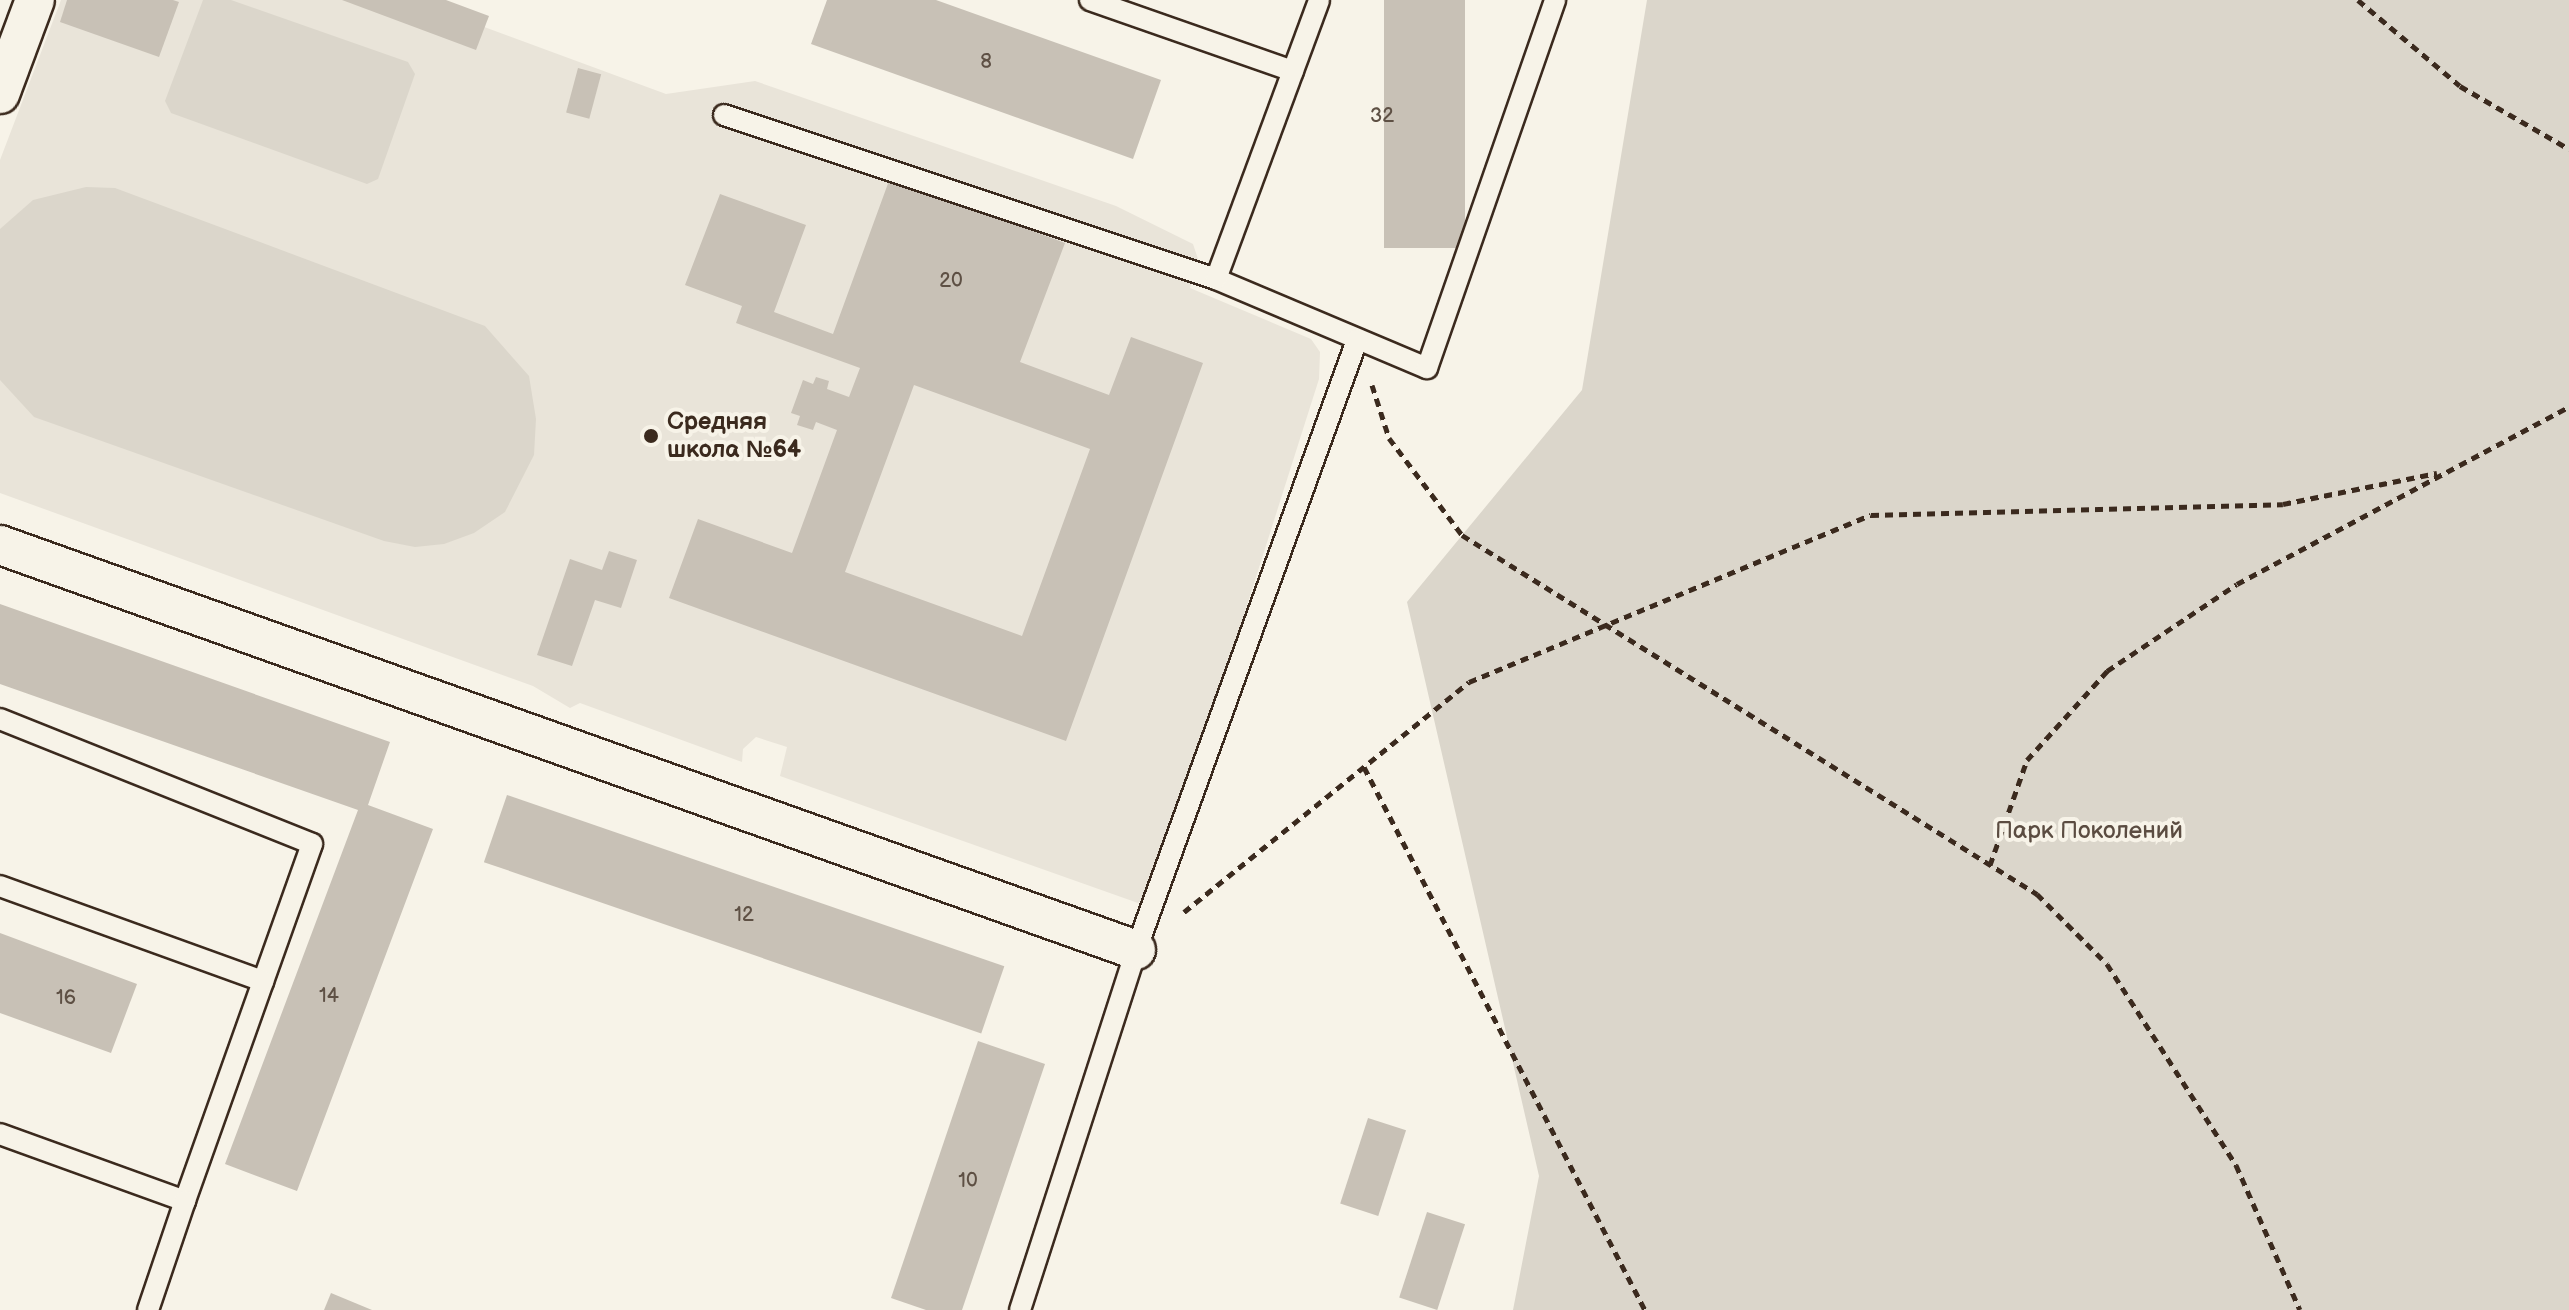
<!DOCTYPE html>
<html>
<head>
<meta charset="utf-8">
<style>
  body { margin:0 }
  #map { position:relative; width:2569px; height:1310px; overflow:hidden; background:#f7f3e8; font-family:"Balsamiq Sans",sans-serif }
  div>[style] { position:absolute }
  .built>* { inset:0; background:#e9e4d9 }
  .green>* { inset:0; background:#dbd6cb }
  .building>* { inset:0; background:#c8c1b6; transform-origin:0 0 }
  .path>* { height:5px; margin-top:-2.5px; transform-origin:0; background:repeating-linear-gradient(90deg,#3b2a1e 0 8px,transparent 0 14px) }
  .roads { filter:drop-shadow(2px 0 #3b2a1e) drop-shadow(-2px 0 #3b2a1e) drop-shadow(0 2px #3b2a1e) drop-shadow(0 -2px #3b2a1e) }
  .lane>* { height:20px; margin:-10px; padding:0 10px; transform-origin:10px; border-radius:10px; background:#f7f3e8 }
  .street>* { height:38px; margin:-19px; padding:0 19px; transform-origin:19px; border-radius:19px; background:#f7f3e8 }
  .dots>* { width:22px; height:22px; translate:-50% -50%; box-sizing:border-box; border:4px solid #f7f3e8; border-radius:50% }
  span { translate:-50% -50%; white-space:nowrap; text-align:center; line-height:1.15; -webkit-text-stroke:8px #f7f3e8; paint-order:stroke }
  .number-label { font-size:20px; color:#5e5044 }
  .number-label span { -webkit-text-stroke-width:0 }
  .poi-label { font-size:24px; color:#3b2a1e; font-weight:700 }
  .left { translate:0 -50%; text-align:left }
  .park-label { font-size:24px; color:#5b4c41 }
</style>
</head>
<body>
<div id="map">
  <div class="built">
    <i style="clip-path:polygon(61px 0,411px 0,666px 94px,755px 81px,1116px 206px,1193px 244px,1198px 259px,1190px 288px,1311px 339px,1320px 352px,1319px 379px,1157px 888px,1138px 903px,780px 776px,787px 747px,756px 737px,743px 749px,742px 762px,580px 703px,570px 708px,533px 686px,0 493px,0 160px)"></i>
  </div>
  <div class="green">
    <i style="clip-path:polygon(203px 0,231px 0,408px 62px,415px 74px,378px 179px,367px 184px,171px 113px,165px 101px)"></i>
    <i style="clip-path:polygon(1647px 0,2569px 0,2569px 1310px,1513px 1310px,1539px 1176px,1407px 602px,1582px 390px)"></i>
    <i style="clip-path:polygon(86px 187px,115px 188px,485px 326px,529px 376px,536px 419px,534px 455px,505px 512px,474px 533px,444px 544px,415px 547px,384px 541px,34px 417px,0 380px,0 229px,33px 200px)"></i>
  </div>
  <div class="building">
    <i style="clip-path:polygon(67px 0,173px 0,179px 2px,159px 57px,60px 22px)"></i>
    <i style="clip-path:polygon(342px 0,446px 0,489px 16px,476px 50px)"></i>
    <i style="clip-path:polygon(827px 0,936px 0,1161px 80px,1133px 159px,811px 44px)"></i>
    <i style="left:1384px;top:0;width:81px;height:248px"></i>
    <i style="left:578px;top:68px;width:24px;height:46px;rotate:15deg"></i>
    <i style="clip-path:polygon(evenodd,890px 178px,1065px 243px,1020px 362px,1109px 395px,1131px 337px,1203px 363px,1066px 741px,669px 598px,698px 519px,792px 553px,837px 430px,816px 422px,813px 430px,797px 425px,800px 416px,791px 413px,803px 380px,813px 384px,816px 377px,829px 381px,827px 389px,849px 397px,860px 368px,736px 323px,742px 306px,685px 285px,720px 194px,806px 225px,774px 312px,833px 334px,890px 178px,914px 385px,1090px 449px,1022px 636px,845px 572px,914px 385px)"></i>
    <i style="clip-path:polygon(609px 551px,637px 560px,621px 608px,595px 600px,572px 666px,537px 655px,570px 559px,602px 570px)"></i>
    <i style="clip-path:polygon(0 604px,390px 742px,368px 805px,433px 829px,297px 1191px,225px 1164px,358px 810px,0 684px)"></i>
    <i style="left:507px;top:795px;width:526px;height:71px;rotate:19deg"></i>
    <i style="clip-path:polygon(0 933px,137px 984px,111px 1053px,0 1013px)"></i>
    <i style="clip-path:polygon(978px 1041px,1045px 1064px,962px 1310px,926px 1310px,891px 1298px)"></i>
    <i style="left:1368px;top:1118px;width:40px;height:90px;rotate:18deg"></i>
    <i style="left:1427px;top:1212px;width:40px;height:90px;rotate:18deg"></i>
    <i style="clip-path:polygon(331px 1293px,372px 1310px,324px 1310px)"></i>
  </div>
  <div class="path">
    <i style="left:2358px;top:0;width:133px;rotate:40.1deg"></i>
    <i style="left:2460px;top:86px;width:126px;rotate:30deg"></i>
    <i style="left:1372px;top:385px;width:56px;rotate:72.2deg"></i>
    <i style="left:1389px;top:438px;width:121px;rotate:53deg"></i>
    <i style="left:1462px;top:535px;width:678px;rotate:31.98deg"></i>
    <i style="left:2037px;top:894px;width:99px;rotate:45deg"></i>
    <i style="left:2107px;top:964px;width:239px;rotate:57.3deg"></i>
    <i style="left:2236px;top:1165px;width:158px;rotate:66.2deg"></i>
    <i style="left:1364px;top:767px;width:611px;rotate:62.64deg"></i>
    <i style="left:1990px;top:865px;width:111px;rotate:-70.6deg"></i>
    <i style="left:2027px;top:760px;width:120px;rotate:-48deg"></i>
    <i style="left:2107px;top:671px;width:156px;rotate:-33.8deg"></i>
    <i style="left:2237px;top:584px;width:376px;rotate:-28.1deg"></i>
    <i style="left:1184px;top:912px;width:366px;rotate:-38.9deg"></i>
    <i style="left:1469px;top:682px;width:435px;rotate:-22.6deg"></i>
    <i style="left:1871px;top:515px;width:412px;rotate:-1.5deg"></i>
    <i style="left:2283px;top:504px;width:157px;rotate:-11.4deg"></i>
  </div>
  <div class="roads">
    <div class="lane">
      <i style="left:1090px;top:0;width:215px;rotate:19.3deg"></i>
      <i style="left:724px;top:115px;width:519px;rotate:18.43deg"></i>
      <i style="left:1216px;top:279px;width:229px;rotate:22.9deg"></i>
      <i style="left:1427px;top:368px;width:390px;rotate:-70.8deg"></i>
      <i style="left:1216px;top:279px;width:297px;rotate:-69.7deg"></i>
      <i style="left:0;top:719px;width:336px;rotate:21.8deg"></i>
      <i style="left:312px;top:844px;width:379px;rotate:109.6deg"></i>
      <i style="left:185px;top:1201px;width:197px;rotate:-160.1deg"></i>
      <i style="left:0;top:886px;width:280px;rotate:19.9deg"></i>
      <i style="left:148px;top:1310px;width:115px;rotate:-71.3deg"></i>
      <i style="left:1020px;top:1310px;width:378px;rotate:-72.1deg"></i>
      <i style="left:1136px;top:950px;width:649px;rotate:-70.08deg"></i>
    </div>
    <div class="street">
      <i style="left:0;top:94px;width:100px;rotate:-69.6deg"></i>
      <i style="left:0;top:545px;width:1206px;rotate:19.62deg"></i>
    </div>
  </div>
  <div class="dots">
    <i style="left:651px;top:436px;background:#3b2a1e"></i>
  </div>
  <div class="number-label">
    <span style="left:986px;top:62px">8</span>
    <span style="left:1382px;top:116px">32</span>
    <span style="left:951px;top:281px">20</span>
    <span style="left:744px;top:915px">12</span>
    <span style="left:329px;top:996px">14</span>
    <span style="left:66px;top:998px">16</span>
    <span style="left:968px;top:1181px">10</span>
  </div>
  <div class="poi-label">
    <span class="left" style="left:667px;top:436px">Средняя<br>школа №64</span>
  </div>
  <div class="park-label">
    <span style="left:2089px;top:831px">Парк Поколений</span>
  </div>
</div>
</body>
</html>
